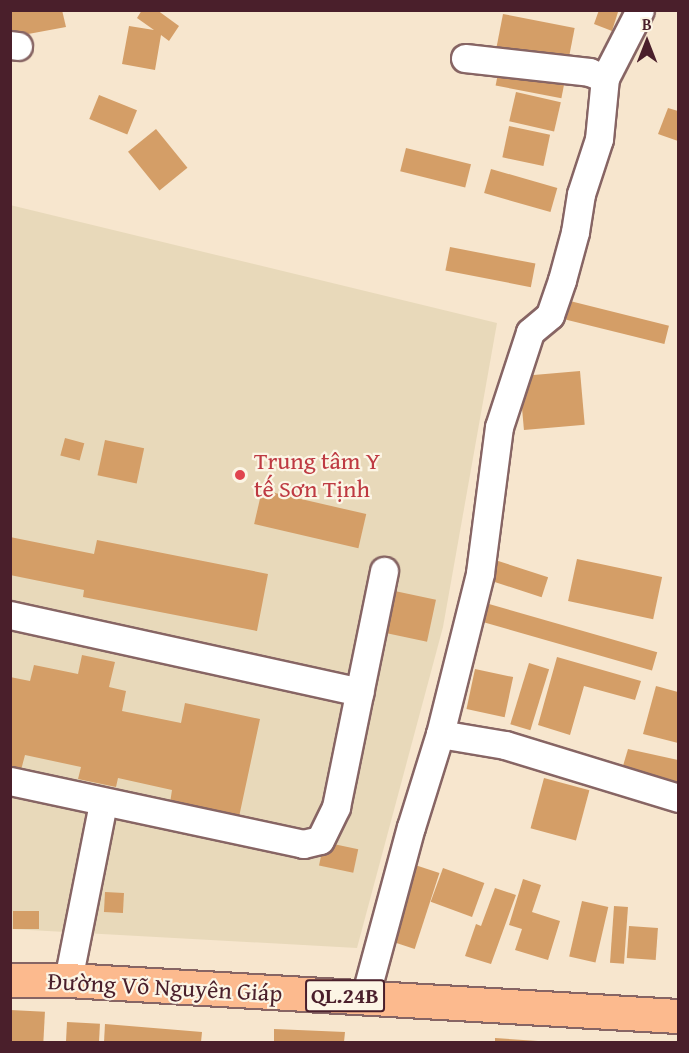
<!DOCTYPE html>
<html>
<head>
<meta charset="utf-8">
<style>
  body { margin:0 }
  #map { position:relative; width:689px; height:1053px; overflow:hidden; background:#f7e6ce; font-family:"Gentium Book Plus",serif }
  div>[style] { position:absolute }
  .built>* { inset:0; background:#e8d9ba }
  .building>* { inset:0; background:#d49e67; transform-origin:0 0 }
  .roads { filter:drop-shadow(2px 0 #876564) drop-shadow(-2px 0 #876564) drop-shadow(0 2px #876564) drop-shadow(0 -2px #876564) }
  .minor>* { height:27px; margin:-13.5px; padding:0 13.5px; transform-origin:13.5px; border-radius:13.5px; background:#fff }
  .major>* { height:33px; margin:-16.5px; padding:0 16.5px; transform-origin:16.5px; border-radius:16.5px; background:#fcba8e }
  .dots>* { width:16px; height:16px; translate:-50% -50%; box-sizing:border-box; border:3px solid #fcf5e5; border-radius:50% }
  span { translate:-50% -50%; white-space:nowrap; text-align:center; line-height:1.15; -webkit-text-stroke:4.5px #fcf5e5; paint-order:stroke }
  .shield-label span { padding:2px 4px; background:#fcf5e5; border:2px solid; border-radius:4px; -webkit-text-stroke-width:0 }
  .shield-label { font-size:22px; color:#4a1f2b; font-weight:700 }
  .health-label { font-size:24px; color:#be3a42 }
  .left { translate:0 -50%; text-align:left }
  .street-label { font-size:24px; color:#4a1f2b }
  .frame { position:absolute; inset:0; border:12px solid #4a1f2b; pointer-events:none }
  .north { position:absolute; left:617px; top:12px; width:60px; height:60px; -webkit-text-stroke:4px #fcf5e5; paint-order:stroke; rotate:0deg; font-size:16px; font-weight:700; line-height:24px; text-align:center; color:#4a1f2b }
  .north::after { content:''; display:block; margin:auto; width:21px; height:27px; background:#4a1f2b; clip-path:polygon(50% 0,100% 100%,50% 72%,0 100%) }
</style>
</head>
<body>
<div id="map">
  <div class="built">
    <i style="clip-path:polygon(10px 205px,497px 323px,443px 627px,357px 948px,11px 929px)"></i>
  </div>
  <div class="building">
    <i style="clip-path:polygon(10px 10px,62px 10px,66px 27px,12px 37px)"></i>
    <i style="clip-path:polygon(142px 10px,157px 10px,179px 26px,169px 41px,161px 35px,155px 70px,122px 64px,129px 26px,154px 30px,137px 18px)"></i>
    <i style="clip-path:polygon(599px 10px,618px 12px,612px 31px,594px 24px)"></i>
    <i style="left:503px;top:14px;width:73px;height:39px;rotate:11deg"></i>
    <i style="left:500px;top:63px;width:67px;height:23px;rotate:11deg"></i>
    <i style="left:516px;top:92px;width:46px;height:30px;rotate:13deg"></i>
    <i style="left:99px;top:95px;width:41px;height:26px;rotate:22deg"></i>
    <i style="clip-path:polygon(668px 108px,678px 111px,678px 141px,658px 134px)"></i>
    <i style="left:509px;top:126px;width:42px;height:32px;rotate:12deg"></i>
    <i style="left:156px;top:129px;width:50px;height:36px;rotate:51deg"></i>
    <i style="left:406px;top:148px;width:67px;height:24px;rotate:14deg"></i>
    <i style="left:491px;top:169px;width:69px;height:25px;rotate:16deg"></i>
    <i style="left:450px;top:247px;width:87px;height:24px;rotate:11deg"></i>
    <i style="left:570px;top:301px;width:102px;height:19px;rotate:14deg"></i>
    <i style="left:580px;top:371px;width:54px;height:61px;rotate:85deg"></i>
    <i style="left:65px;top:438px;width:20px;height:18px;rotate:15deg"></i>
    <i style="left:105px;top:440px;width:40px;height:36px;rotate:12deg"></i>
    <i style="left:262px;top:490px;width:107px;height:35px;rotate:13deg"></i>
    <i style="clip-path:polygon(10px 537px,94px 554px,97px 540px,268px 574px,257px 631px,83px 597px,84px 590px,10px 575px)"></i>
    <i style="left:492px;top:559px;width:59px;height:21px;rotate:18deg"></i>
    <i style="left:577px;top:559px;width:87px;height:43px;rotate:12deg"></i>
    <i style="left:390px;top:590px;width:47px;height:43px;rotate:12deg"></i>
    <i style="left:489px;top:604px;width:175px;height:19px;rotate:16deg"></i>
    <i style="clip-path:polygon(82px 655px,115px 662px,109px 687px,126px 691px,122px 711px,181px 723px,185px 703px,260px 719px,239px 817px,170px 803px,172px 790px,118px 778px,116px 787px,78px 779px,81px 767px,25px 755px,21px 770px,10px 768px,10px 677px,30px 681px,34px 665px,78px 674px)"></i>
    <i style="clip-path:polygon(557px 657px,641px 681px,635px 700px,584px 686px,570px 735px,538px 725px)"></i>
    <i style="left:529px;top:663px;width:21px;height:64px;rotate:17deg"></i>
    <i style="left:475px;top:669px;width:39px;height:41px;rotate:12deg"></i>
    <i style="clip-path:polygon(656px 686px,678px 692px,678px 743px,643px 734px)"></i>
    <i style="clip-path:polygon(628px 749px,678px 760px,678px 791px,620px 776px)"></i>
    <i style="left:544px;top:778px;width:47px;height:52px;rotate:15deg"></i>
    <i style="left:324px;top:842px;width:35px;height:24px;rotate:12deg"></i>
    <i style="left:409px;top:863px;width:32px;height:80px;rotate:18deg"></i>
    <i style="left:443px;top:868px;width:44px;height:36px;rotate:20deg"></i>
    <i style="clip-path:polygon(523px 879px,541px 885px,532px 912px,560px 921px,548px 960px,515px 950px,522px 929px,509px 925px)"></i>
    <i style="clip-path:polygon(495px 888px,516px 895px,491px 964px,465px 956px,476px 924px,481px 926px)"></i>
    <i style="left:105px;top:892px;width:19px;height:20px;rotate:3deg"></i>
    <i style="left:582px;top:901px;width:27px;height:57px;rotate:13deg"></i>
    <i style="left:614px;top:906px;width:14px;height:57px;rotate:4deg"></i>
    <i style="left:13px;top:911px;width:26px;height:18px"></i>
    <i style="left:629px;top:926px;width:29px;height:32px;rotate:4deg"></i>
    <i style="left:10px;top:1010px;width:35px;height:32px;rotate:3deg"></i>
    <i style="left:67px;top:1022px;width:33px;height:20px;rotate:3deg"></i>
    <i style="clip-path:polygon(105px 1024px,202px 1032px,201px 1042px,104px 1042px)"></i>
    <i style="clip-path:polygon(274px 1029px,345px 1032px,344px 1042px,274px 1042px)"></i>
    <i style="clip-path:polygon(495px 1038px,538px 1041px,538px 1042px,495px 1042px)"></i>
  </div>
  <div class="roads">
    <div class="minor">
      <i style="left:10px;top:45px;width:8px;rotate:7deg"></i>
      <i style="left:465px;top:58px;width:125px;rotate:6.4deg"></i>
      <i style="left:589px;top:72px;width:17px;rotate:21deg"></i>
      <i style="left:10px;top:615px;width:358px;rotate:12.4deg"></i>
      <i style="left:440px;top:734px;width:66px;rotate:9.6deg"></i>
      <i style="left:505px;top:745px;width:181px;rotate:17deg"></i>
      <i style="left:10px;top:781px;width:300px;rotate:12.1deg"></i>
      <i style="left:303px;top:844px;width:17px;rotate:-13deg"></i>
      <i style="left:320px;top:840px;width:37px;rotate:-64deg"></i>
      <i style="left:336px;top:807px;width:241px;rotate:-78.5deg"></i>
      <i style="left:68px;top:980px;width:180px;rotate:-78.8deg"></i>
      <i style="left:365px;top:997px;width:176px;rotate:-74.9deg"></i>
      <i style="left:411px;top:827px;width:97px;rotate:-72.7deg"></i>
      <i style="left:440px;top:734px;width:166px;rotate:-76deg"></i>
      <i style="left:480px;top:573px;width:147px;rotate:-82.6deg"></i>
      <i style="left:499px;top:427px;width:100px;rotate:-71.9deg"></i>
      <i style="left:530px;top:332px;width:26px;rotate:-40deg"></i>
      <i style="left:550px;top:315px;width:37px;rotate:-71deg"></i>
      <i style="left:562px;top:280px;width:50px;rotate:-74.8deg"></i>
      <i style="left:575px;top:232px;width:38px;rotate:-81deg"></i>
      <i style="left:581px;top:194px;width:58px;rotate:-71.9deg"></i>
      <i style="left:599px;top:139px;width:61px;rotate:-84.4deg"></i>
      <i style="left:605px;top:78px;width:76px;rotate:-62.8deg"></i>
    </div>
    <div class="major">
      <i style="left:10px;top:980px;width:58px"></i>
      <i style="left:68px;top:980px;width:611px;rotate:3.38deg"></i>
    </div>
  </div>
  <div class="dots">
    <i style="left:240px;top:475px;background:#e0444e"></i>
  </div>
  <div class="shield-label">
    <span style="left:345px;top:996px">QL.24B</span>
  </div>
  <div class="health-label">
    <span class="left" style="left:254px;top:475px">Trung tâm Y<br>tế Sơn Tịnh</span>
  </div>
  <div class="street-label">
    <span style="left:165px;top:987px;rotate:3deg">Đường Võ Nguyên Giáp</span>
  </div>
  <div class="frame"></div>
  <div class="north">B</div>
</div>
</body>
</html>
